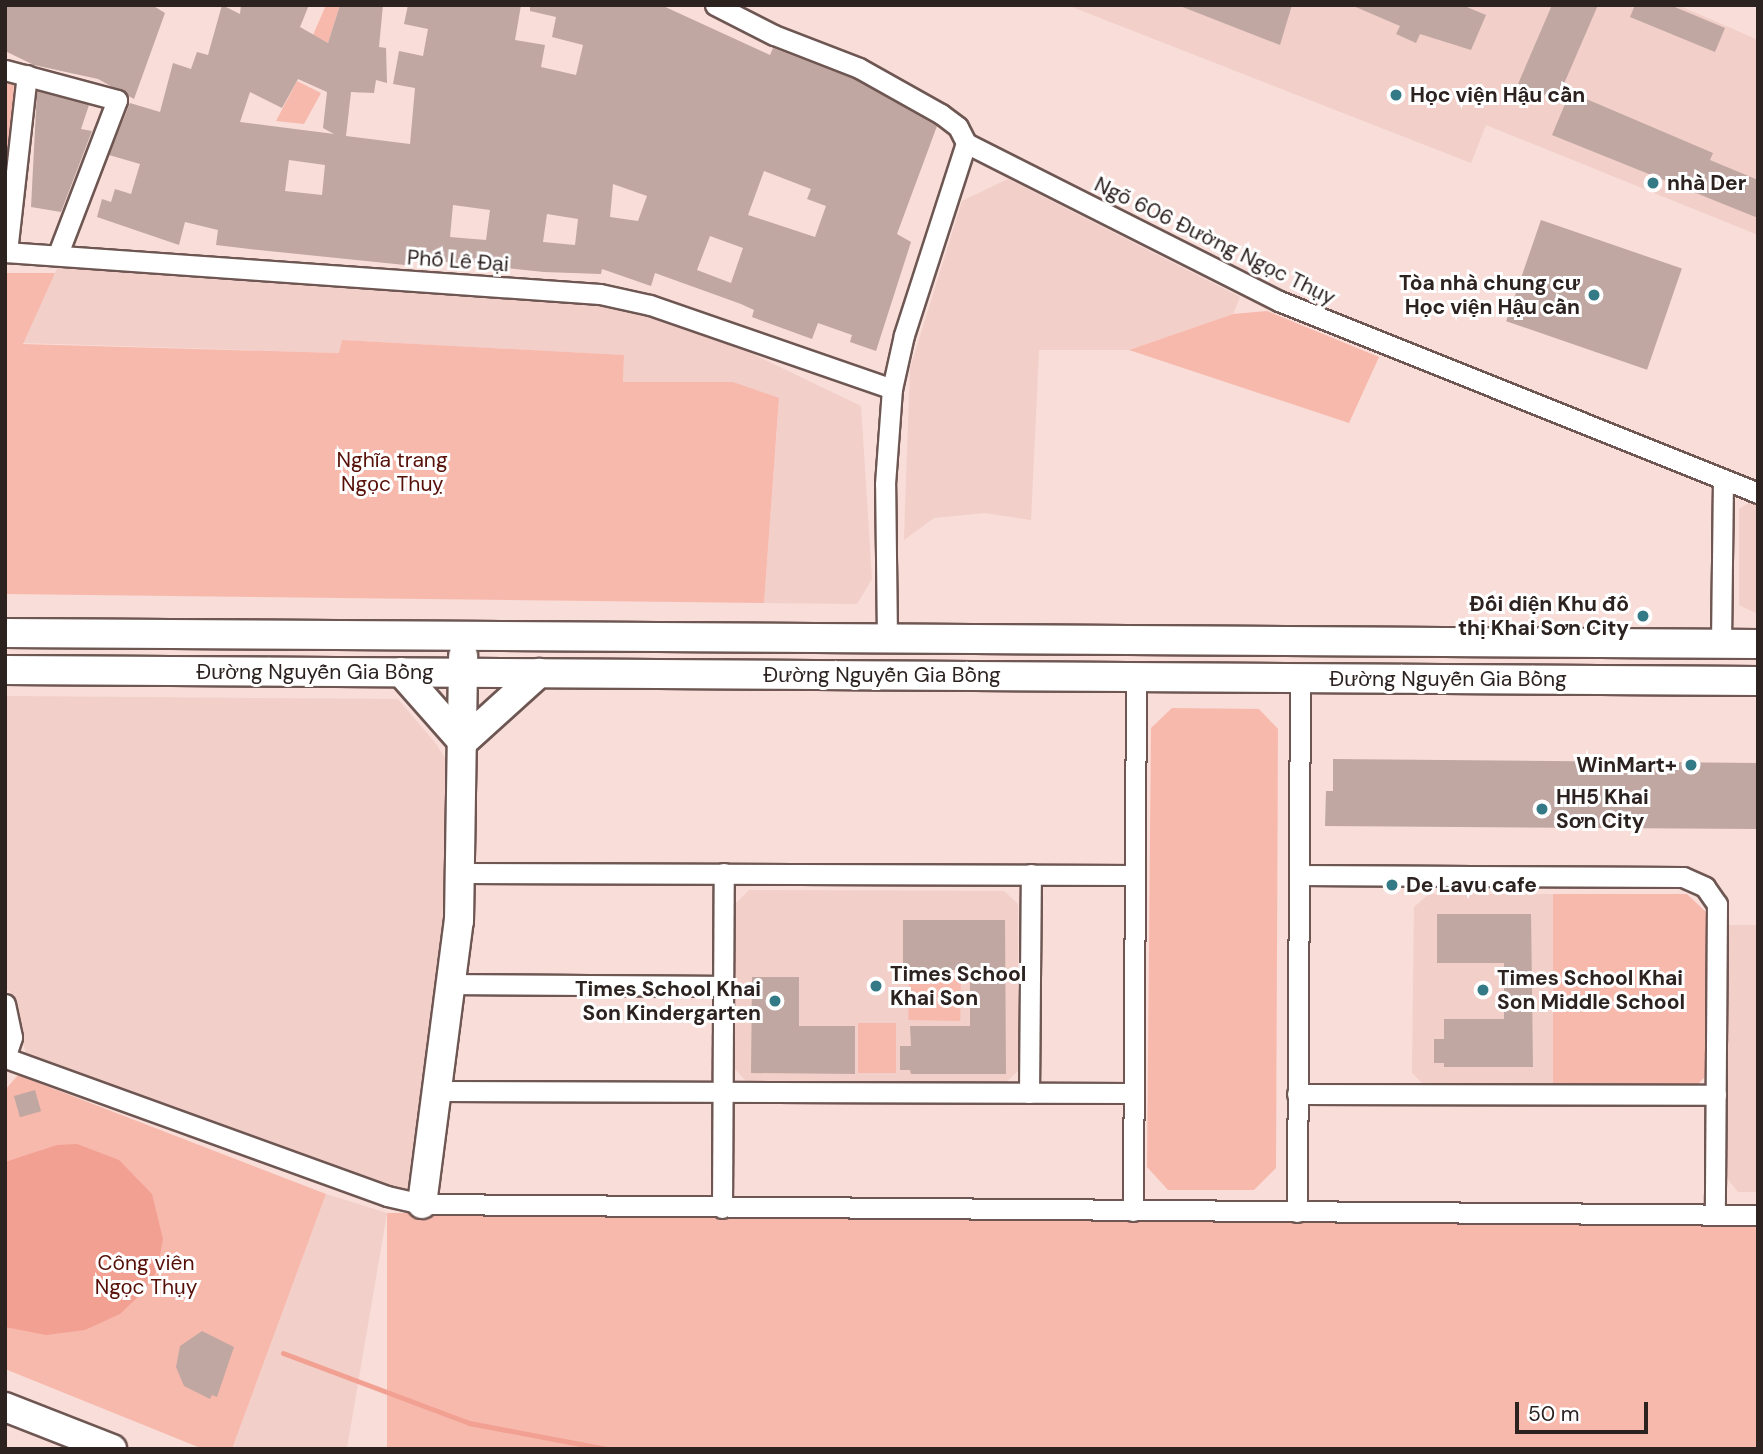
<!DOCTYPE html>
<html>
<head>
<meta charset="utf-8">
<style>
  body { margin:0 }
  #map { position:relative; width:1763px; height:1454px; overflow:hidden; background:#f8ddd8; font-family:"DM Sans",sans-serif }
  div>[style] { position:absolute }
  .built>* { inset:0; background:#f2cfc8 }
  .green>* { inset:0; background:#f8b9ad; transform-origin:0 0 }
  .water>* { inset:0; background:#f1a092 }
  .stream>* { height:5px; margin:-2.5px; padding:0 2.5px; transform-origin:2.5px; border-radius:2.5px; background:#f1a092 }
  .building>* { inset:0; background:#c0a7a2; transform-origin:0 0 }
  .roads { filter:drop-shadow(2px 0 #6e5753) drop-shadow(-2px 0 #6e5753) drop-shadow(0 2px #6e5753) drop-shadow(0 -2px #6e5753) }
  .street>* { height:19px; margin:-9.5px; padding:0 9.5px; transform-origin:9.5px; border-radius:9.5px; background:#fff }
  .secondary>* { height:28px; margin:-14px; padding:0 14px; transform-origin:14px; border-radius:14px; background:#fff }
  .dots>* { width:19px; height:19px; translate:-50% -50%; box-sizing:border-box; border:4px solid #fff; border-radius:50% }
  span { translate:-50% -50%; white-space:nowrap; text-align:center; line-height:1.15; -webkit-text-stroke:6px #fff; paint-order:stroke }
  .poi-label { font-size:21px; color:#2c2220; font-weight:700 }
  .left { translate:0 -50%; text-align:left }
  .right { translate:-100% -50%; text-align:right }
  .street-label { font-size:21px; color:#2c2220 }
  .park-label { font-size:21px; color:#571008 }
  .frame { position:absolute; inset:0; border:7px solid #2c2220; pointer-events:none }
  .scale { position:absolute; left:1515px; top:1402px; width:133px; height:32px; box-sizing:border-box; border:4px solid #2c2220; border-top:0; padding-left:9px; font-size:21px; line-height:24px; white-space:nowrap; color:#2c2220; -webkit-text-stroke:5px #fff; paint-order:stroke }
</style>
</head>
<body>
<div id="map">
  <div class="built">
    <i style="clip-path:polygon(1067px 5px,1678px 5px,1758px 40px,1758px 235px,1486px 125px,1471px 163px)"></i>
    <i style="clip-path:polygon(1008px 179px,1240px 297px,1233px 314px,1129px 350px,1039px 350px,1031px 520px,984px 513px,934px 518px,904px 540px,910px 368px,962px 201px)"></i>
    <i style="clip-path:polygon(62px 258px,650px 305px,861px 406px,872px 579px,857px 604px,764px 603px,779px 399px,733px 382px,623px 382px,624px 355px,342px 340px,340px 353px,22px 343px)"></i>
    <i style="clip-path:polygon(1752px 501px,1758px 503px,1758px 614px,1739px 605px,1739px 509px)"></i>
    <i style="clip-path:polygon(5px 696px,398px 699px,437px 745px,464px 790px,422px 1204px,29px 1066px,10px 992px,5px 988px)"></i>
    <i style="clip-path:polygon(749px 890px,1004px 891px,1018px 904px,1018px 1071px,1004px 1084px,748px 1083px,734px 1068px,734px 905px)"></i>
    <i style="clip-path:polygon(1429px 894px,1553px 894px,1553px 1088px,1426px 1087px,1412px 1073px,1414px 907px)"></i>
    <i style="clip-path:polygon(1725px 925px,1758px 925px,1758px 1192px,1738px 1192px,1725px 1176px)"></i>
    <i style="clip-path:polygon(326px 1194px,387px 1213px,347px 1448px,232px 1449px)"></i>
  </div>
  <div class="green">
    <i style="clip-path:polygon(326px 5px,340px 5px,328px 43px,313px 35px)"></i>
    <i style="clip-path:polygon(5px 72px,14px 74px,13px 141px,5px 183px)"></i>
    <i style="clip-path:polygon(297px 81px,321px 93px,304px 124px,276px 121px)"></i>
    <i style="clip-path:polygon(5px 273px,55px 273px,23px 344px,339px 353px,342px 340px,624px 355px,623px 382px,733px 382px,779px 398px,764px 603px,5px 594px)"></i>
    <i style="clip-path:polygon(1267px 311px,1379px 357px,1349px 423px,1129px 350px,1233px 314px)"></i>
    <i style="clip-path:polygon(1172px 708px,1259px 709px,1278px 729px,1276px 1168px,1254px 1190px,1168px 1190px,1147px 1167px,1151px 728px)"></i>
    <i style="clip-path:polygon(1553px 894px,1687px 894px,1706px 912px,1705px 1077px,1696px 1086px,1553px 1088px)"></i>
    <i style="left:909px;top:976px;width:52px;height:44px;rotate:1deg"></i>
    <i style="left:858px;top:1023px;width:38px;height:50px"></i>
    <i style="clip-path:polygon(18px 1075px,326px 1194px,232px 1449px,203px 1449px,5px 1369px,5px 1090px)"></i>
    <i style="left:387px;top:1213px;width:1371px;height:239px"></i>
  </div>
  <div class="water">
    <i style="clip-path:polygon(77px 1144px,119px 1160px,152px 1194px,163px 1239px,157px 1271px,143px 1292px,120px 1314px,85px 1330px,46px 1335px,5px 1327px,5px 1162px,57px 1145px)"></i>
  </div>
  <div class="stream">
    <i style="left:283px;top:1353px;width:199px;rotate:20.6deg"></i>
    <i style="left:469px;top:1423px;width:140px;rotate:10.7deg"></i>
  </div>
  <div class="building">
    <i style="clip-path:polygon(5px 5px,152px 5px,165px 13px,134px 99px,98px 79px,34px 65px,5px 51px)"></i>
    <i style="clip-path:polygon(evenodd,222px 5px,240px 14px,241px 5px,309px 5px,300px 27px,328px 43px,340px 5px,383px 5px,379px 47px,386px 48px,387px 83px,376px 80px,374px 93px,351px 92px,346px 136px,410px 144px,415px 88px,393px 84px,399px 51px,423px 56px,428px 29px,404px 24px,408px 5px,521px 5px,515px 40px,545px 45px,541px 67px,576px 75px,583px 45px,552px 37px,556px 17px,530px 11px,530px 5px,661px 5px,770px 55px,773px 48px,854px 79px,937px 126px,897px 234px,911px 242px,876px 351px,850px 342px,852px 335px,818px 323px,812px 339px,752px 317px,754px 310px,741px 304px,655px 273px,651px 286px,602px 269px,601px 274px,544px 272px,406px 258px,405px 265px,259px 250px,216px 245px,218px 230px,185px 222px,179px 245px,97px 217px,102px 199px,111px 202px,115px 189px,131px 194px,140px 164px,109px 155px,130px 103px,160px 112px,173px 63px,191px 69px,197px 52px,208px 55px,222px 5px,298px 79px,327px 92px,323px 128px,334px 134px,240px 122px,250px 92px,282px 108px,298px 79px,222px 5px,289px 160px,325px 165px,322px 195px,285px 191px,289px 160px,222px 5px,764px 171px,811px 189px,807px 199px,826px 206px,815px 237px,748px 215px,764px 171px,222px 5px,613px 184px,647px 196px,638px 221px,610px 217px,613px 184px,222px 5px,453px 205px,490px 210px,486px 240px,450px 237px,453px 205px,222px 5px,547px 214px,578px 219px,575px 245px,543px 242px,547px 214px,222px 5px,710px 236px,743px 248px,731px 283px,697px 270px,710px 236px)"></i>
    <i style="clip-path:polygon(1292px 5px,1280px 45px,1180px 6px,1181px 5px)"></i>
    <i style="clip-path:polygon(1351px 5px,1462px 5px,1486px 15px,1471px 50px,1420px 34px,1416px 43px,1396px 34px,1400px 26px)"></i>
    <i style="clip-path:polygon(1552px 5px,1598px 5px,1557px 100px,1518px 84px)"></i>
    <i style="clip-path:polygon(1635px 5px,1670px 5px,1725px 28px,1715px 52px,1630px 17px)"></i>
    <i style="clip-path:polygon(37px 91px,89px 105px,81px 129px,92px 131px,61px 212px,31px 207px)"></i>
    <i style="clip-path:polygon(1570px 92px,1713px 153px,1710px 160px,1758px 180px,1758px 218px,1552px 135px)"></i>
    <i style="left:1541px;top:220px;width:149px;height:107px;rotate:19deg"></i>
    <i style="clip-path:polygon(1333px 759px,1758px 763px,1758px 829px,1325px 826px,1326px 791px,1333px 791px)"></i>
    <i style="clip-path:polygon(1437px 914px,1531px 914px,1533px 1067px,1444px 1067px,1444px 1063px,1434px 1063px,1434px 1039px,1444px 1039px,1444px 1019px,1504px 1019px,1504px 963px,1437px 963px)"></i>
    <i style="clip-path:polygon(903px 920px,1005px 920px,1006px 1074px,911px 1074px,910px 1070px,900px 1070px,900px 1046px,911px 1046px,910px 1026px,970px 1026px,970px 970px,903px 970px)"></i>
    <i style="clip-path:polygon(752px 977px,799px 977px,799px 1026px,855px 1026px,855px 1074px,751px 1073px)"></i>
    <i style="left:35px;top:1090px;width:22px;height:22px;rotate:74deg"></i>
    <i style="clip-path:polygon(202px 1331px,234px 1347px,217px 1397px,212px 1395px,210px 1399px,184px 1386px,176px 1367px,180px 1346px)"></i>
  </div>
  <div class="roads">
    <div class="street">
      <i style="left:715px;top:5px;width:66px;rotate:27deg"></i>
      <i style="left:774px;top:35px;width:91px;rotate:21.2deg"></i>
      <i style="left:859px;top:68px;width:94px;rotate:29.3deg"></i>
      <i style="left:941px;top:114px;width:21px;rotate:37deg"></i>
      <i style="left:958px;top:127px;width:18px;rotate:63deg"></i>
      <i style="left:966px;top:143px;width:351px;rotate:26.8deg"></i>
      <i style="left:1279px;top:301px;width:516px;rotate:21.84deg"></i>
      <i style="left:5px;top:70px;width:116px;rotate:15deg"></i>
      <i style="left:117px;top:100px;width:165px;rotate:111deg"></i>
      <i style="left:5px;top:252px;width:596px;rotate:4.04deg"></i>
      <i style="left:600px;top:294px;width:51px;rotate:12.4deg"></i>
      <i style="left:650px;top:305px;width:256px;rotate:19.1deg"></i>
      <i style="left:7px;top:252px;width:178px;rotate:-83.6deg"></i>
      <i style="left:887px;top:638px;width:154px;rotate:-90.7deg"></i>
      <i style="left:885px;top:484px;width:95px;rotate:-85.8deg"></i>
      <i style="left:892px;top:389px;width:55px;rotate:-77.5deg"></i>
      <i style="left:904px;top:335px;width:202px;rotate:-72.1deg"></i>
      <i style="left:1721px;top:643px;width:164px;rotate:-89.3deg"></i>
      <i style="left:461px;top:873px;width:674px;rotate:0.17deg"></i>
      <i style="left:1299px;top:875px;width:384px;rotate:0.3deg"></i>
      <i style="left:1683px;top:877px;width:24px;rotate:24deg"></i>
      <i style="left:1705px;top:887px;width:21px;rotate:55deg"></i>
      <i style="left:1717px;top:904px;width:311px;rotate:90.4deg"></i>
      <i style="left:453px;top:984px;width:271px;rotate:0.4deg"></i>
      <i style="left:5px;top:1004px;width:34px;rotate:78deg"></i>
      <i style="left:12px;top:1037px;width:22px;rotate:108deg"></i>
      <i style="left:6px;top:1058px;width:405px;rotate:19.9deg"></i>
      <i style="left:387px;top:1196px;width:36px;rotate:13deg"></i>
      <i style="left:422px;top:1204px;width:1336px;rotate:0.47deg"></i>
      <i style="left:439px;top:1091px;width:694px;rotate:0.17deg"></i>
      <i style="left:1029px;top:1093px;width:219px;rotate:-89.5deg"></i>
      <i style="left:1297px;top:1094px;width:419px;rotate:0.1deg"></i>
      <i style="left:722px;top:1208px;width:335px;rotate:-89.7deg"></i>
      <i style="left:1133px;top:1211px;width:534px;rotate:-89.68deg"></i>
      <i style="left:1297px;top:1212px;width:534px;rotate:-89.68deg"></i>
    </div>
    <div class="secondary">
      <i style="left:5px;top:633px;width:1753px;rotate:0.36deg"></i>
      <i style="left:5px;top:670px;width:1753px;rotate:0.36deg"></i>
      <i style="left:401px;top:672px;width:94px;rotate:48.5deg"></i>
      <i style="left:463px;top:742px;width:103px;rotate:-42.2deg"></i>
      <i style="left:422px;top:1204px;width:285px;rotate:-82.6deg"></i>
      <i style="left:459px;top:921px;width:265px;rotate:-89.1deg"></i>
      <i style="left:5px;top:1407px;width:115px;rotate:21.4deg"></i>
    </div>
  </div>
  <div class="dots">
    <i style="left:1396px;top:95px;background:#347a86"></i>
    <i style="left:1653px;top:183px;background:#347a86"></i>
    <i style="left:1594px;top:295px;background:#347a86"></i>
    <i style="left:1643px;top:616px;background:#347a86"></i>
    <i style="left:1691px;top:765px;background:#347a86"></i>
    <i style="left:1542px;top:809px;background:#347a86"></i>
    <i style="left:1392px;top:885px;background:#347a86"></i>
    <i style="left:876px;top:986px;background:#347a86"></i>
    <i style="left:1483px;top:990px;background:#347a86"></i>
    <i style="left:775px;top:1001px;background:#347a86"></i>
  </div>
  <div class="poi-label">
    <span class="left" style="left:1410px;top:95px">Học viện Hậu cần</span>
    <span class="left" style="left:1667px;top:183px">nhà Der</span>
    <span class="right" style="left:1580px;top:295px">Tòa nhà chung cư<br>Học viện Hậu cần</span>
    <span class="right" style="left:1629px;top:616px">Đối diện Khu đô<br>thị Khai Sơn City</span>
    <span class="right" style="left:1677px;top:765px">WinMart+</span>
    <span class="left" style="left:1556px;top:809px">HH5 Khai<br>Sơn City</span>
    <span class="left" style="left:1406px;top:885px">De Lavu cafe</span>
    <span class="left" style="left:890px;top:986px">Times School<br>Khai Son</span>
    <span class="left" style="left:1497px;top:990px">Times School Khai<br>Son Middle School</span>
    <span class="right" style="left:761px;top:1001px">Times School Khai<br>Son Kindergarten</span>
  </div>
  <div class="street-label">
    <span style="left:1215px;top:241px;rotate:26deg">Ngõ 606 Đường Ngọc Thụy</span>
    <span style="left:458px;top:261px;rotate:4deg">Phố Lê Đại</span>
    <span style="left:315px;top:672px">Đường Nguyễn Gia Bồng</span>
    <span style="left:882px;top:675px">Đường Nguyễn Gia Bồng</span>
    <span style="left:1448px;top:679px">Đường Nguyễn Gia Bồng</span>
  </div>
  <div class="park-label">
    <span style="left:392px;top:472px">Nghĩa trang<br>Ngọc Thuỵ</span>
    <span style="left:146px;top:1275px">Công viên<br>Ngọc Thụy</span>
  </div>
  <div class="frame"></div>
  <div class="scale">50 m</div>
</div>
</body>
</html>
